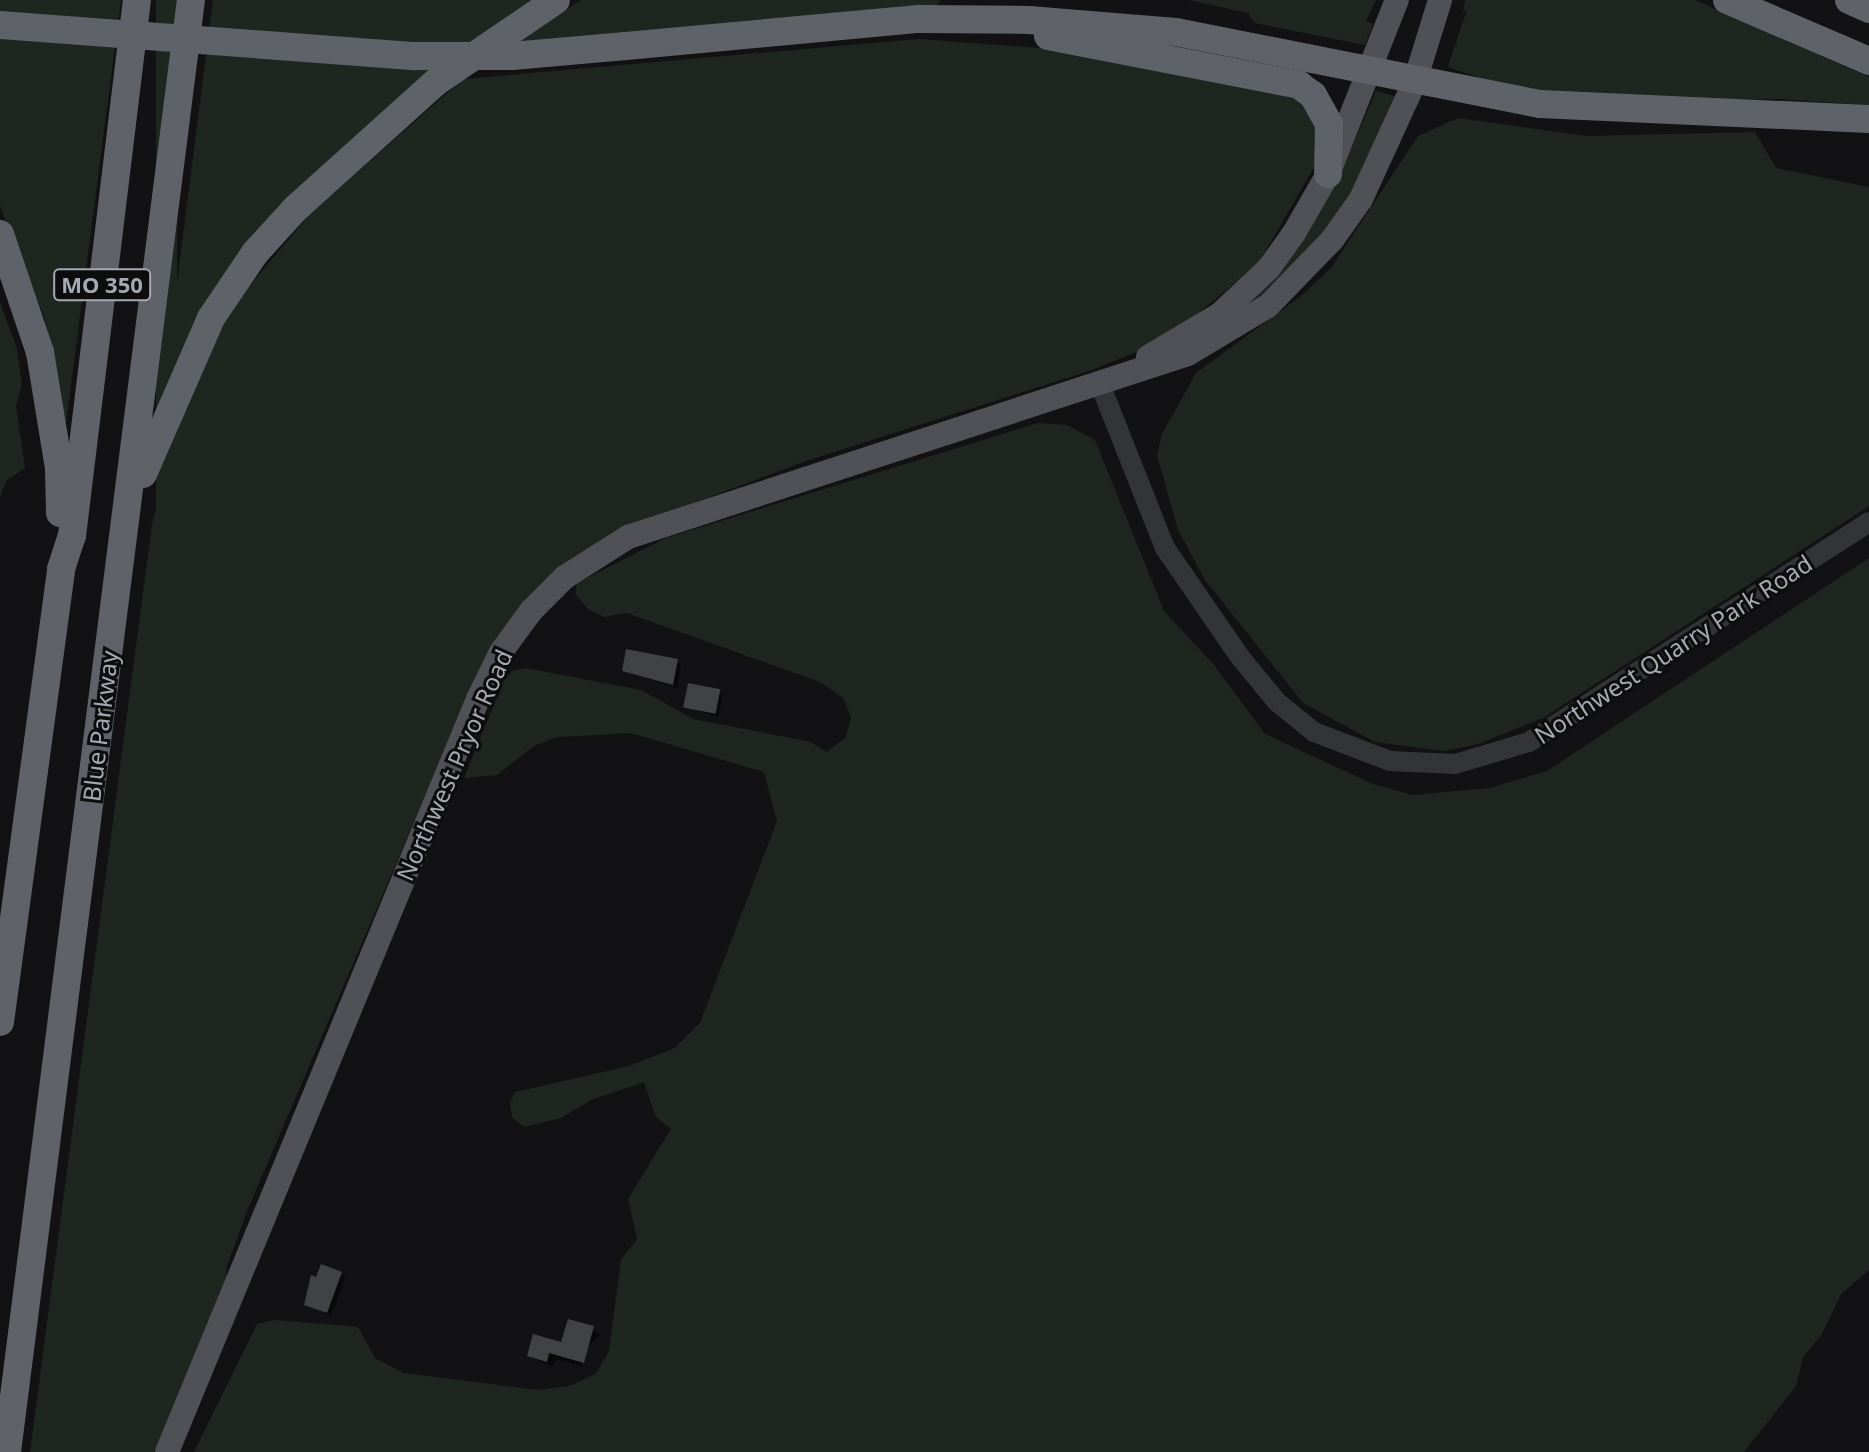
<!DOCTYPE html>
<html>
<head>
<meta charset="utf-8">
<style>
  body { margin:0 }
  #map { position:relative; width:1869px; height:1452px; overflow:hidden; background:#121214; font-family:"Noto Sans",sans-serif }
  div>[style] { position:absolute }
  .green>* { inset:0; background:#1f2620; transform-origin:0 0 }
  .shadow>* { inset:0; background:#0007; transform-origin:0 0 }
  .building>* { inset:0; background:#414246; transform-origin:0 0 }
  .minor>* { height:20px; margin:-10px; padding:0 10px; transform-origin:10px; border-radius:10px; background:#333438 }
  .major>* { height:24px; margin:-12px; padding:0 12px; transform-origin:12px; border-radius:12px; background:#505157 }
  .highway>* { height:28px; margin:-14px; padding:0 14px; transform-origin:14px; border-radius:14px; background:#606269 }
  .highway-bridge>* { height:28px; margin:-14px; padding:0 14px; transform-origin:14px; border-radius:14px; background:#606269 }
  span { translate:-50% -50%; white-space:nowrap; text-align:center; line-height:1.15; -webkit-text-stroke:6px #0d0d0e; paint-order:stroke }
  .shield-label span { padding:2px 6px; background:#0d0d0e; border:2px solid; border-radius:6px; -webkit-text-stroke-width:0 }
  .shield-label { font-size:22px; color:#a5a9b3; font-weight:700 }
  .street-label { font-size:24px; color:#a5a9b3 }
</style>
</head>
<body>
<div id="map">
  <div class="green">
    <i style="clip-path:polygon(0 0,121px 0,66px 424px,45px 319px,0 206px)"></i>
    <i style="left:156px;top:0;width:21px;height:1208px"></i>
    <i style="clip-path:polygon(213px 0,540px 0,282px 215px,163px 393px)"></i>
    <i style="clip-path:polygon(581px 0,940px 0,936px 9px,507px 48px)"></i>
    <i style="clip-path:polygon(1189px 0,1376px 0,1366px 21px,1373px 24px,1365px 45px,1255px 23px,1248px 13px)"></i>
    <i style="clip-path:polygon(1465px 0,1695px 0,1869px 77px,1869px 105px,1777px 99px,1641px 101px,1501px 85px,1448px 67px,1467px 10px,1463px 13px)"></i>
    <i style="clip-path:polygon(919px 39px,1052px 49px,1298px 94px,1318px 129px,1317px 162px,1258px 264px,1185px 324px,1141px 350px,1092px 370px,806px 461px,627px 528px,476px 677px,247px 1211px,226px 1269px,229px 1287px,154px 1452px,30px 1452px,152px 524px,186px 400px,207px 352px,242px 295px,309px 215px,463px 79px)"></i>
    <i style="clip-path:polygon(1376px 91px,1395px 96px,1355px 193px,1282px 283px,1206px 333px,1336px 184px)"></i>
    <i style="clip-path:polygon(1458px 118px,1586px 136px,1755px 132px,1776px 168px,1869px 187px,1869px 506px,1543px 718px,1478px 744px,1444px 751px,1375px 742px,1303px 703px,1205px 580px,1178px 530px,1157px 455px,1162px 434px,1196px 373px,1301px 296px,1331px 268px,1418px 136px)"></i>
    <i style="clip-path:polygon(0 302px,17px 349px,22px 385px,16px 406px,25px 468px,7px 480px,0 497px)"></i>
    <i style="clip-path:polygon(1038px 423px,1067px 425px,1095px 440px,1164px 611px,1214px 665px,1265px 734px,1373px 784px,1413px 795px,1490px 788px,1547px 771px,1869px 558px,1869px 1270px,1841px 1294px,1822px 1334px,1803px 1357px,1796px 1386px,1744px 1452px,194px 1452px,257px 1324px,274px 1320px,358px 1327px,375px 1358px,404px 1373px,538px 1390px,569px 1386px,596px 1374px,609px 1351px,621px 1260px,637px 1239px,628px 1199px,671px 1129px,656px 1117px,644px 1082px,593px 1099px,561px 1118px,524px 1127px,512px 1117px,510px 1103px,515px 1092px,629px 1066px,675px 1048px,700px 1023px,777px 821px,764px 772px,631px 733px,557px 737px,534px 746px,497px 775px,464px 778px,503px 682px,512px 671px,526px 668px,641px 690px,693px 719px,811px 742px,827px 752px,846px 737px,851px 717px,843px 698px,820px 682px,627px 613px,604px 617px,588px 609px,575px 594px,577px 583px,666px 538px)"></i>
  </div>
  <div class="shadow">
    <i style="clip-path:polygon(677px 661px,681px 665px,677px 688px,624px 671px)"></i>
    <i style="clip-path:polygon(719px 691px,723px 695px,718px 717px,685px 706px)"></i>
    <i style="clip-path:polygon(341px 1274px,345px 1278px,331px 1316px,306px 1304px)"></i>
    <i style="clip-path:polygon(593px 1328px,581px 1366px,556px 1359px,553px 1367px,529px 1356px)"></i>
    <i style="left:595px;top:1330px;width:7px;height:38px;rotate:45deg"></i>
  </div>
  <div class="building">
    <i style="clip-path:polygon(626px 649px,678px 659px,673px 685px,622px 671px)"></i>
    <i style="left:688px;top:683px;width:33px;height:25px;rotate:11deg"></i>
    <i style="clip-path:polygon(321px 1264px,342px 1272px,327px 1313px,304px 1305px,311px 1275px,316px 1277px)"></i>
    <i style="clip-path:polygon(568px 1319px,594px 1326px,584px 1363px,549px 1353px,547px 1362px,527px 1356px,533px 1334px,561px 1342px)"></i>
  </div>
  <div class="minor">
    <i style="left:1100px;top:384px;width:176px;rotate:68.4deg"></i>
    <i style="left:1165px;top:548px;width:132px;rotate:55.5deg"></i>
    <i style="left:1240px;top:657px;width:58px;rotate:50.6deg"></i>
    <i style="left:1277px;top:702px;width:48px;rotate:39deg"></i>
    <i style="left:1314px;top:732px;width:81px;rotate:20.9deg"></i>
    <i style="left:1390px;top:761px;width:65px;rotate:2.6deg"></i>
    <i style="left:1455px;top:764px;width:77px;rotate:-16.6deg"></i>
    <i style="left:1529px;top:742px;width:405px;rotate:-32.9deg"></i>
  </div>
  <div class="major">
    <i style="left:1148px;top:357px;width:84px;rotate:-30.8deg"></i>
    <i style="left:1220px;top:314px;width:67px;rotate:-43.2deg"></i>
    <i style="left:1269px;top:268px;width:43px;rotate:-54.5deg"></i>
    <i style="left:1294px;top:233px;width:68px;rotate:-60deg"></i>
    <i style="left:1328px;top:174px;width:187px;rotate:-68.4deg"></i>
    <i style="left:167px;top:1452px;width:815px;rotate:-67.56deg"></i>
    <i style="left:478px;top:699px;width:52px;rotate:-63.9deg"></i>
    <i style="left:501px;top:652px;width:51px;rotate:-53.8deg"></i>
    <i style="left:531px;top:611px;width:48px;rotate:-45deg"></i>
    <i style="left:565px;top:577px;width:75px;rotate:-32.4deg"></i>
    <i style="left:628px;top:537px;width:589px;rotate:-18.1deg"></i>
    <i style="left:1188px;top:354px;width:93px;rotate:-31deg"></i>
    <i style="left:1268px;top:306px;width:92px;rotate:-45.9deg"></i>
    <i style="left:1332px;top:240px;width:50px;rotate:-54.7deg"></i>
    <i style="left:1361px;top:199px;width:130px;rotate:-65.4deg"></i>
    <i style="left:1415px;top:81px;width:85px;rotate:-72.8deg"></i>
  </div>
  <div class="highway">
    <i style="left:1727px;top:0;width:155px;rotate:23.2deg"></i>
    <i style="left:1849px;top:0;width:22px;rotate:24deg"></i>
    <i style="left:1048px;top:36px;width:256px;rotate:11deg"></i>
    <i style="left:1299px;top:85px;width:17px;rotate:36deg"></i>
    <i style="left:1313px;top:95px;width:33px;rotate:61deg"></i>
    <i style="left:1329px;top:124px;width:50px;rotate:91.1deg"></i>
    <i style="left:626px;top:46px;width:294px;rotate:-5.3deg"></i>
    <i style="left:919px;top:19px;width:110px;rotate:0.5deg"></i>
    <i style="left:1029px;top:20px;width:147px;rotate:4.7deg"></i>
    <i style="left:1176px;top:32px;width:371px;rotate:11.2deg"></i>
    <i style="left:1540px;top:104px;width:329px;rotate:2.6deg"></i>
    <i style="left:0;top:234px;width:125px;rotate:71.3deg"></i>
    <i style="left:40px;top:352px;width:118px;rotate:80.7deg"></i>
    <i style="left:59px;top:468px;width:45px;rotate:88.7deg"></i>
    <i style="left:143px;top:474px;width:170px;rotate:-66.4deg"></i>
    <i style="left:211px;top:318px;width:78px;rotate:-55.9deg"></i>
    <i style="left:255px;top:253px;width:59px;rotate:-47.7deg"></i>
    <i style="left:295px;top:209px;width:190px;rotate:-42deg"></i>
    <i style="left:436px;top:82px;width:145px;rotate:-34.3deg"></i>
    <i style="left:0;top:1022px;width:457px;rotate:-82.3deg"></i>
    <i style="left:61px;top:569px;width:35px;rotate:-72deg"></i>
    <i style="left:72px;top:536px;width:540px;rotate:-83.09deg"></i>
    <i style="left:7px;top:1452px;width:1464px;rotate:-82.78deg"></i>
  </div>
  <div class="highway-bridge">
    <i style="left:0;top:25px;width:416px;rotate:4.3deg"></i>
    <i style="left:415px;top:56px;width:97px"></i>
    <i style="left:512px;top:56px;width:114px;rotate:-5deg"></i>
  </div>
  <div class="shield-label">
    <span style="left:102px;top:285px">MO 350</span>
  </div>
  <div class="street-label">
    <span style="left:1673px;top:649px;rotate:-33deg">Northwest Quarry Park Road</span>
    <span style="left:100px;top:726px;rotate:-83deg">Blue Parkway</span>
    <span style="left:454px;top:765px;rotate:-66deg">Northwest Pryor Road</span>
  </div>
</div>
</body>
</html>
